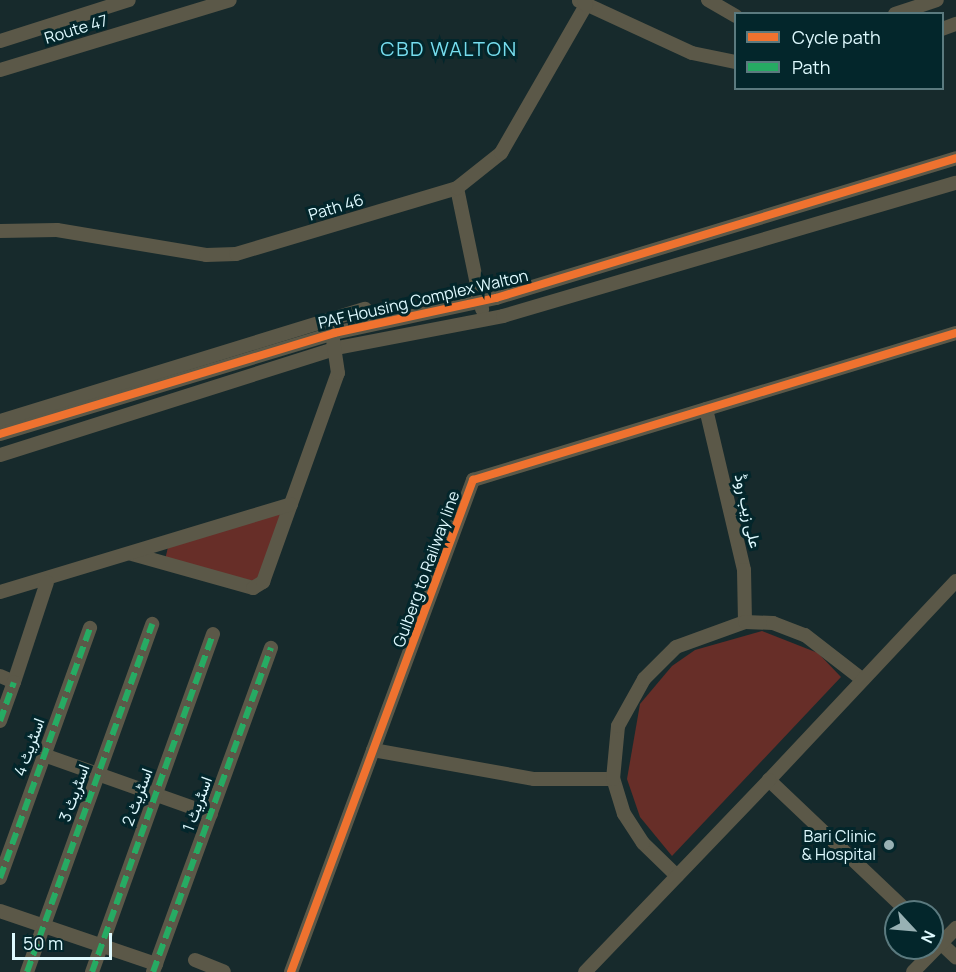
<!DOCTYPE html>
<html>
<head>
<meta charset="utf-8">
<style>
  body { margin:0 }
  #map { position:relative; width:956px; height:972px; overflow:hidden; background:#172a2c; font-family:Manrope,Vazirmatn,sans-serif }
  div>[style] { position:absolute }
  .green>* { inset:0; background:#672e28 }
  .minor>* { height:14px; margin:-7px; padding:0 7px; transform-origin:7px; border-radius:7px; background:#5b5848 }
  .quiet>* { height:6px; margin-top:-3px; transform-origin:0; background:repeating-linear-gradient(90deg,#26ab63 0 12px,transparent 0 18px) }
  .cycleway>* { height:8px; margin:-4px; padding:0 4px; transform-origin:4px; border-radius:4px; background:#ef722f }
  .dots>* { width:16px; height:16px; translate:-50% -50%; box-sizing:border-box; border:3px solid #03262b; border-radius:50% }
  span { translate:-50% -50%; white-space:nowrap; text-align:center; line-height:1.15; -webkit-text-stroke:6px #03262b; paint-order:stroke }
  .street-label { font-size:16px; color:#def9fe }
  .poi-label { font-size:16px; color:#def9fe }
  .right { translate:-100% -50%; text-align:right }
  .quarter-label { font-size:20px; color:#76ddee; letter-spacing:1.5px }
  .legend { position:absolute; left:734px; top:12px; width:210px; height:78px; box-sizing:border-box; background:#03262b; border:2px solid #5b7a7f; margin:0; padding:8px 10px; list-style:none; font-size:18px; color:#def9fe }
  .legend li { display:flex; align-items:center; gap:12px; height:30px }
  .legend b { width:30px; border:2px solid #5b7a7f }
  .north { position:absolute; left:884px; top:900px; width:60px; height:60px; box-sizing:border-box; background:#03262b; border:2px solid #5b7a7f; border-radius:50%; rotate:116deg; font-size:16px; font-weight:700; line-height:24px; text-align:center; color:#def9fe }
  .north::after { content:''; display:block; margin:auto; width:21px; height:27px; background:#98b1b4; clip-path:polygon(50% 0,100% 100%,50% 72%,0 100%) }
  .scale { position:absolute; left:12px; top:933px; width:100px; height:27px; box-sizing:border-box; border:3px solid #def9fe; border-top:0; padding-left:8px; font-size:18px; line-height:21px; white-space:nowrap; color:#def9fe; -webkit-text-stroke:4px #03262b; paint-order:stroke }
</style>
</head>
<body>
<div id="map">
  <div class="green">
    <i style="clip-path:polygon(283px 511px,257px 582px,165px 560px,168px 547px)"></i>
    <i style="clip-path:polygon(762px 631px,818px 653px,841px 677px,672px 856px,640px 817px,627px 779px,640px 704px,672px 666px,695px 650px)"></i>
  </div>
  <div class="minor">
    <i style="left:708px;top:0;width:32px;rotate:30deg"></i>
    <i style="left:579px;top:1px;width:124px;rotate:24.7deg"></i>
    <i style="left:692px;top:53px;width:45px;rotate:11.6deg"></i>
    <i style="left:895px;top:14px;width:44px;rotate:-18.4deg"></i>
    <i style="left:942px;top:29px;width:15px;rotate:-20deg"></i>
    <i style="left:0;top:41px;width:135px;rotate:-17.6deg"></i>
    <i style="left:0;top:70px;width:240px;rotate:-16.9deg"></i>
    <i style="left:457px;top:188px;width:124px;rotate:78.3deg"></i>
    <i style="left:0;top:231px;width:57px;rotate:-1deg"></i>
    <i style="left:57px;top:230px;width:151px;rotate:9.5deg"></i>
    <i style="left:206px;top:255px;width:30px;rotate:-2deg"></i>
    <i style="left:236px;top:254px;width:231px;rotate:-16.6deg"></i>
    <i style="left:457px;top:188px;width:56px;rotate:-38.5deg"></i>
    <i style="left:501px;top:153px;width:171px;rotate:-60.1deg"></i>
    <i style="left:586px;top:5px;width:5px;rotate:-112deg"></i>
    <i style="left:706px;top:409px;width:165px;rotate:76.7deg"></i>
    <i style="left:744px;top:570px;width:52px;rotate:88.9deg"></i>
    <i style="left:0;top:421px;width:382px;rotate:-17.1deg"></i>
    <i style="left:0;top:434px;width:349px;rotate:-16.8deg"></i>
    <i style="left:334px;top:333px;width:166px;rotate:-12.2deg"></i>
    <i style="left:496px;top:298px;width:481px;rotate:-16.9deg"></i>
    <i style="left:0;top:455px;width:354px;rotate:-17.6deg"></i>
    <i style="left:337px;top:348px;width:169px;rotate:-10.9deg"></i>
    <i style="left:503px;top:316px;width:472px;rotate:-16.4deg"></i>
    <i style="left:132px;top:554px;width:126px;rotate:15.7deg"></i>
    <i style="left:253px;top:588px;width:12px;rotate:-31deg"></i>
    <i style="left:263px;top:582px;width:222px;rotate:-70.3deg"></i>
    <i style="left:338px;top:373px;width:54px;rotate:-98.6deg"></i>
    <i style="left:0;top:592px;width:304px;rotate:-16.8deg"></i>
    <i style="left:0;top:676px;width:15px;rotate:23deg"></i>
    <i style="left:14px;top:682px;width:105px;rotate:-71.7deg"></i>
    <i style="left:0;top:721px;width:41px;rotate:-70.3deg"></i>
    <i style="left:373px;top:750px;width:164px;rotate:10.2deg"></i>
    <i style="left:534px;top:779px;width:79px"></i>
    <i style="left:44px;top:755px;width:177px;rotate:19.5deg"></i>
    <i style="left:677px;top:876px;width:47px;rotate:-135.9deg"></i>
    <i style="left:643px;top:843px;width:35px;rotate:-123deg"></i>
    <i style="left:624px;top:814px;width:37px;rotate:-107deg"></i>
    <i style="left:613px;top:779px;width:53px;rotate:-84.6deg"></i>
    <i style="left:618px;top:726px;width:54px;rotate:-61deg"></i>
    <i style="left:644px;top:679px;width:45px;rotate:-45deg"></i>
    <i style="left:676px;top:647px;width:73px;rotate:-19.9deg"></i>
    <i style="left:745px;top:622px;width:28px;rotate:2deg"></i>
    <i style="left:773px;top:623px;width:34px;rotate:21deg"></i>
    <i style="left:805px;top:635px;width:73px;rotate:37.8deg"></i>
    <i style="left:0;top:878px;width:266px;rotate:-70.2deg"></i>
    <i style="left:0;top:911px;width:165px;rotate:18.8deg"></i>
    <i style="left:908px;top:912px;width:192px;rotate:-136.5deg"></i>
    <i style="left:769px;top:780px;width:273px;rotate:-46.8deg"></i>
    <i style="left:932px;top:935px;width:33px;rotate:43deg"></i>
    <i style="left:195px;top:960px;width:31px;rotate:22deg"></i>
    <i style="left:27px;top:972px;width:370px;rotate:-70.2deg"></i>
    <i style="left:92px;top:972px;width:359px;rotate:-70.3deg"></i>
    <i style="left:153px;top:972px;width:345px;rotate:-70deg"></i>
    <i style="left:291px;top:972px;width:525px;rotate:-69.7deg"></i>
    <i style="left:473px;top:480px;width:505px;rotate:-16.93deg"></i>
    <i style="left:585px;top:972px;width:266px;rotate:-46.2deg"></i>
    <i style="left:913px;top:972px;width:62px;rotate:-45.7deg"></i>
  </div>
  <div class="quiet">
    <i style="left:0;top:721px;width:41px;rotate:-70.3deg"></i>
    <i style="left:0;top:878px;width:266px;rotate:-70.2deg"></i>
    <i style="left:27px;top:972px;width:370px;rotate:-70.2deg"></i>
    <i style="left:92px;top:972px;width:359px;rotate:-70.3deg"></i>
    <i style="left:153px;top:972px;width:345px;rotate:-70deg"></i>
  </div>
  <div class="cycleway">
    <i style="left:0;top:434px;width:349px;rotate:-16.8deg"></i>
    <i style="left:334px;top:333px;width:166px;rotate:-12.2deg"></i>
    <i style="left:496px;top:298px;width:481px;rotate:-16.9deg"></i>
    <i style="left:291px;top:972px;width:525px;rotate:-69.7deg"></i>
    <i style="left:473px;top:480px;width:505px;rotate:-16.93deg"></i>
  </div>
  <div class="dots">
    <i style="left:889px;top:845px;background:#98b1b4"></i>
  </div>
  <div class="street-label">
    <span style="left:76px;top:29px;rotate:-17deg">Route 47</span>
    <span style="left:336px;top:207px;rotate:-17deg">Path 46</span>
    <span style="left:423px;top:299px;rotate:-13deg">PAF Housing Complex Walton</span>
    <span style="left:748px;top:511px;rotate:78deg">علی زیب روڈ</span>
    <span style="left:426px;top:569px;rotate:-70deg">Gulberg to Railway line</span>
    <span style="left:29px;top:747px;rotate:-70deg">اسٹریٹ 4</span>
    <span style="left:74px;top:793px;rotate:-70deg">اسٹریٹ 3</span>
    <span style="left:137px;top:797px;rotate:-70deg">اسٹریٹ 2</span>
    <span style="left:197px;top:804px;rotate:-70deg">اسٹریٹ 1</span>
  </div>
  <div class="poi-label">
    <span class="right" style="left:876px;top:845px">Bari Clinic<br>&amp; Hospital</span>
  </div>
  <div class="quarter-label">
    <span style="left:449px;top:48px">CBD WALTON</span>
  </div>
  <ul class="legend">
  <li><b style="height:8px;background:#ef722f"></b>Cycle path</li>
  <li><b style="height:8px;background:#26ab63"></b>Path</li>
  </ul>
  <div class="north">N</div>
  <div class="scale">50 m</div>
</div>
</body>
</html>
